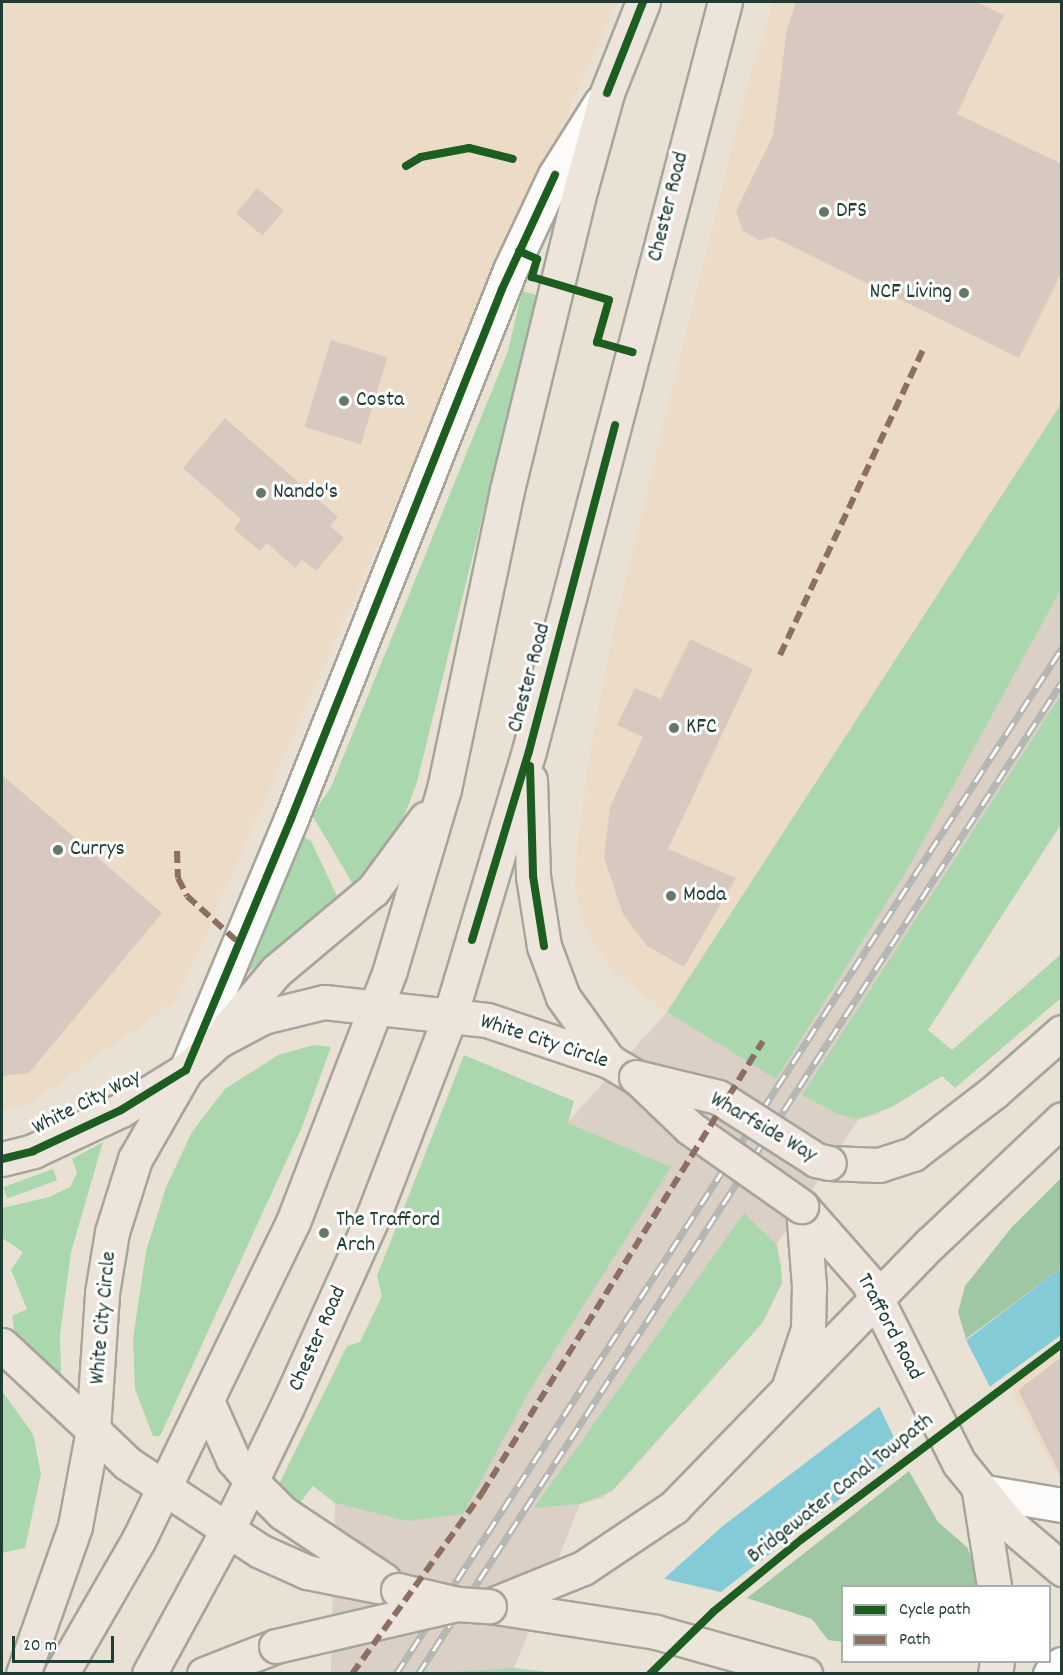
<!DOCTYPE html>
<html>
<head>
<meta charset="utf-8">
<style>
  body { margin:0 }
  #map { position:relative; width:1063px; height:1675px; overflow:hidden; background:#e9e2d4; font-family:Dekko,sans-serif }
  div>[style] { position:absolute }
  .built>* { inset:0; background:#ecdbc7 }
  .industrial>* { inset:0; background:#dad0c5 }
  .green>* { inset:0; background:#abd7af; transform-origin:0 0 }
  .forest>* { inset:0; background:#9fc7a3 }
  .water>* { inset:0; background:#85cad7 }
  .pier>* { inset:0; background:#e9e2d4 }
  .building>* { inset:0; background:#d7c9c0; transform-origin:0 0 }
  .roads { filter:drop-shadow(2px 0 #a5a59c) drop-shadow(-2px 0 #a5a59c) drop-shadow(0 2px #a5a59c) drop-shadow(0 -2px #a5a59c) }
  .minor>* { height:33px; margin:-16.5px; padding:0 16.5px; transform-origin:16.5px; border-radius:16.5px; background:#fcfbf9 }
  .major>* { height:33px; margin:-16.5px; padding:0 16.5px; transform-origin:16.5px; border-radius:16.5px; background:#ede5dc }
  .highway>* { height:33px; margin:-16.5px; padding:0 16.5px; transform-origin:16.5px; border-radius:16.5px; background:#ede5dc }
  .rail>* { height:7px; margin-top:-3.5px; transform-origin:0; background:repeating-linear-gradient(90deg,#fff 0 14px,#b3b5b2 0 28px); box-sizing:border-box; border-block:2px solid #b3b5b2 }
  .bridges { filter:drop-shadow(2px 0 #a5a59c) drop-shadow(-2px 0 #a5a59c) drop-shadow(0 2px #a5a59c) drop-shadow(0 -2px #a5a59c) }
  .highway-bridge>* { height:33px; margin:-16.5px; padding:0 16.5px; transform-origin:16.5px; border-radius:16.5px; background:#ede5dc }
  .quiet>* { height:6px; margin-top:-3px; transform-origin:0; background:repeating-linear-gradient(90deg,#8d6e63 0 12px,transparent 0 18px) }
  .cycleway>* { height:8px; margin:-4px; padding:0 4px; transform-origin:4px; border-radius:4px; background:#1b5e20 }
  .dots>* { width:16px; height:16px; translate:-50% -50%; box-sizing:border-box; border:3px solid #fff; border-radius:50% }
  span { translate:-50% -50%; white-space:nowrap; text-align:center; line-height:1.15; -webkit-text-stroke:6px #fff; paint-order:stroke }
  .street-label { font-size:22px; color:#1f3d34 }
  .poi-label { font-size:22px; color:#1f3d34 }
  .left { translate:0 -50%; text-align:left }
  .right { translate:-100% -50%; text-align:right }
  .frame { position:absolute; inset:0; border:3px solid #1f3d34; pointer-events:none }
  .legend { position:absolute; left:841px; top:1585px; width:210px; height:78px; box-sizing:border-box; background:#fff; border:2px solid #a5b1ae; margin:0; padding:8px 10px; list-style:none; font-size:18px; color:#1f3d34 }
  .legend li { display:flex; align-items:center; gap:12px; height:30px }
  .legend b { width:30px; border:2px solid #a5b1ae }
  .scale { position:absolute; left:12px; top:1636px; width:102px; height:27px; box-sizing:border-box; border:3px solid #1f3d34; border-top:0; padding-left:8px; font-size:18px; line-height:21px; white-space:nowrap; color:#1f3d34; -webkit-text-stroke:4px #fff; paint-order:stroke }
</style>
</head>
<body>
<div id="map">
  <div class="built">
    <i style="clip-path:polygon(2px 2px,617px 2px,177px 1000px,26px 1106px,2px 1110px)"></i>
    <i style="clip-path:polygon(773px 2px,1061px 2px,1061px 405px,667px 1012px,614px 972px,593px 944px,581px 916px,575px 887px,577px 847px,592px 740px,614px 627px,746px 89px)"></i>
    <i style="clip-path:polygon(1061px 1350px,1061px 1475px,1055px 1472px,1010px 1389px)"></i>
  </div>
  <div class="industrial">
    <i style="clip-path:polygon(1061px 405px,1061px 824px,928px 1030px,879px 1114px,858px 1120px,777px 1244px,782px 1283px,763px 1322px,619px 1484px,602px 1498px,580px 1504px,514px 1668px,556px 1673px,331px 1673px,335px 1503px,325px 1495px,567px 1123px,667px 1012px)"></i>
  </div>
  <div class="green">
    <i style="clip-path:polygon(522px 291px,537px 295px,417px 782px,399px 830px,356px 889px,312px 815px,331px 787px,508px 351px)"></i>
    <i style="clip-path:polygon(1061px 404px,1061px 589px,910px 865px,776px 1079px,667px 1012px)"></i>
    <i style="clip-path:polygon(1061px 695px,1061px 824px,928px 1030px,952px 1050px,1061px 954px,1061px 998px,955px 1088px,942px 1076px,892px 1107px,858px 1119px,838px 1114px,802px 1095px)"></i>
    <i style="clip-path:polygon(300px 835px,311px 841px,340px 902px,247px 973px,243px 969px)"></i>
    <i style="clip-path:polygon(314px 1045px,331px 1047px,302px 1127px,160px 1436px,153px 1436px,135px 1389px,133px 1339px,146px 1251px,166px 1187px,192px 1132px,225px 1089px,278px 1055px)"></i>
    <i style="clip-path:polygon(464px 1055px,574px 1101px,568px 1123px,671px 1167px,530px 1390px,463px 1514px,408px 1521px,335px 1503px,313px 1486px,300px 1503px,279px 1484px,347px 1346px,360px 1342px,382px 1296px,377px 1276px)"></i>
    <i style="clip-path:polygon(103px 1142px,71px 1252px,60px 1335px,61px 1375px,15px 1335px,12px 1316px,27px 1309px,11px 1270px,23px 1252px,2px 1238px,2px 1208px,49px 1197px,70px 1187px,77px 1173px,72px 1159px)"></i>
    <i style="left:53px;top:1169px;width:12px;height:53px;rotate:70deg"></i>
    <i style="clip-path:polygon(744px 1213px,776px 1244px,781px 1266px,782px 1283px,763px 1322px,612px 1491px,580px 1504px,534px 1508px)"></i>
    <i style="clip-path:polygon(2px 1391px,33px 1434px,41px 1474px,25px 1548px,2px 1553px)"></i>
    <i style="clip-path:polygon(513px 1668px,556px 1673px,437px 1673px,438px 1673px)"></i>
  </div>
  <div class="forest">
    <i style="clip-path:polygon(1061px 1178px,1061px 1268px,966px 1339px,958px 1312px,965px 1286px,1012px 1227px)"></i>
    <i style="clip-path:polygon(909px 1471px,938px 1522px,967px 1547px,983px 1586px,842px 1586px,842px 1642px,828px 1640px,812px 1619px,747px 1598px)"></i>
  </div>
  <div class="water">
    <i style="clip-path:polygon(1061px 1268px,1061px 1335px,900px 1452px,721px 1592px,570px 1674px,668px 1575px,724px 1525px)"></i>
  </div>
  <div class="pier">
    <i style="clip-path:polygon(964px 1336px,992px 1391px,902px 1454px,877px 1402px)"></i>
    <i style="clip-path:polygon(661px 1578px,725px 1593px,649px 1674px,567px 1674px)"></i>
  </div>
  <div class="building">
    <i style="clip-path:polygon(796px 2px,976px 2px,1004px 15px,957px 114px,1062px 164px,1062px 271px,1019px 358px,773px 237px,759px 240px,743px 231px,736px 211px,773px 136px,787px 29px)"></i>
    <i style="left:257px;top:188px;width:35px;height:33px;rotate:40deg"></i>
    <i style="left:331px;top:340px;width:59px;height:91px;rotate:17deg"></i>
    <i style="clip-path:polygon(225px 418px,338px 517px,330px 526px,344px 538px,316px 571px,302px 560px,295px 568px,267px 543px,260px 551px,234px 529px,241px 519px,183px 468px)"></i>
    <i style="clip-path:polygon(690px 639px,753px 669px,668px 849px,736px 878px,684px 967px,647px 946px,623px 914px,604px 858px,610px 807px,643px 737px,617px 725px,635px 688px,661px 699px)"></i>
    <i style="clip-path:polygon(2px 775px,162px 913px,29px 1073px,2px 1076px)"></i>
    <i style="clip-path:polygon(1062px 1357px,1062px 1479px,1018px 1390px)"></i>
  </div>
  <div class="roads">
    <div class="minor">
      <i style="left:186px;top:1070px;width:272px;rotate:-67.3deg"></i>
      <i style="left:291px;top:819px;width:591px;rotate:-68.25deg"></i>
      <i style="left:510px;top:270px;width:105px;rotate:-64.7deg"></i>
      <i style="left:555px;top:175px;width:86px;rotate:-57.8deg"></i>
      <i style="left:979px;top:1491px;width:84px;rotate:9.6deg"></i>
      <i style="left:1050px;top:1674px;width:16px;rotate:-40deg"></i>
    </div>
    <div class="major">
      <i style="left:2px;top:1159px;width:32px;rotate:-14deg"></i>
      <i style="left:33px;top:1151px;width:97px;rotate:-25deg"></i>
      <i style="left:121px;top:1110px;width:76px;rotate:-31.6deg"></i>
      <i style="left:2px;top:1345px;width:125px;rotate:43deg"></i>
    </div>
    <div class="highway">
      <i style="left:530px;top:780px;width:96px;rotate:88.2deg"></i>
      <i style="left:533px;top:876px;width:71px;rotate:81.1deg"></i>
      <i style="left:544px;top:946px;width:54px;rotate:69.6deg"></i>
      <i style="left:563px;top:997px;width:79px;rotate:54.3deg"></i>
      <i style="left:228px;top:1028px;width:75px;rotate:-49.9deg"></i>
      <i style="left:276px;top:971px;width:126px;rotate:-39.9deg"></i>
      <i style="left:373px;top:890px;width:89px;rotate:-53.6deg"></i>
      <i style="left:829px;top:1163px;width:50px;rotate:2.3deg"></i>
      <i style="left:879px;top:1165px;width:36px;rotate:-18deg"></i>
      <i style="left:913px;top:1154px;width:103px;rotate:-37.5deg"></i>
      <i style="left:995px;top:1091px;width:89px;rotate:-41.4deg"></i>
      <i style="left:801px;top:1206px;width:101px;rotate:48.6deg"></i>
      <i style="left:868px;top:1282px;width:203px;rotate:63.3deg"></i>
      <i style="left:959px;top:1463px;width:79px;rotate:50.7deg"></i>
      <i style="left:1009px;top:1524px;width:70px;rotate:40.3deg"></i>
      <i style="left:790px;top:1383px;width:57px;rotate:-71.6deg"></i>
      <i style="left:808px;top:1329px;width:43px;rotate:-88.7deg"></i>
      <i style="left:809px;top:1286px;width:78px;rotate:-94.4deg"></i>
      <i style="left:207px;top:1401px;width:64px;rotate:65.9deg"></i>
      <i style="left:233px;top:1459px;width:30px;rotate:50deg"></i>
      <i style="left:252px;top:1482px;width:44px;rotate:45deg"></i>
      <i style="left:283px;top:1513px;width:121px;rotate:33.6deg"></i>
      <i style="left:93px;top:1430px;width:47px;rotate:44.1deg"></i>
      <i style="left:127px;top:1463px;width:159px;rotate:33.5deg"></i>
      <i style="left:260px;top:1551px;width:51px;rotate:24.1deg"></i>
      <i style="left:307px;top:1572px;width:93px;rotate:11.2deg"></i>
      <i style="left:979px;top:1491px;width:96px;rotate:81deg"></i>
      <i style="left:489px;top:1606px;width:101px;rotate:-22deg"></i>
      <i style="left:583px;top:1568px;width:110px;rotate:-33.8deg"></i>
      <i style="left:674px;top:1507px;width:368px;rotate:-45.8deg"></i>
      <i style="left:931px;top:1243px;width:180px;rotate:-43.4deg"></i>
      <i style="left:489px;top:1606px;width:169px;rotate:8.8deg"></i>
      <i style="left:656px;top:1632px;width:155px;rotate:15.7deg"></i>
      <i style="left:23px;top:1674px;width:157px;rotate:-70.6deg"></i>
      <i style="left:75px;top:1526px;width:98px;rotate:-79.4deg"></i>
      <i style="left:93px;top:1430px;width:137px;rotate:-86.2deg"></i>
      <i style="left:102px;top:1293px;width:62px;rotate:-80.7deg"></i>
      <i style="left:112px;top:1232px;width:77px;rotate:-72.5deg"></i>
      <i style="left:135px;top:1159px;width:103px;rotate:-60.2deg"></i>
      <i style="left:186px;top:1070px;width:43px;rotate:-42.2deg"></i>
      <i style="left:218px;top:1041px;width:51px;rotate:-28.1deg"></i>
      <i style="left:263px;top:1017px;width:63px;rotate:-13.8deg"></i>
      <i style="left:324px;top:1002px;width:164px;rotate:6.3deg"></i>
      <i style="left:487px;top:1020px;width:129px;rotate:18.6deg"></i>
      <i style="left:609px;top:1061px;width:31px;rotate:31deg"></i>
      <i style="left:61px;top:1674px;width:156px;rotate:-60deg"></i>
      <i style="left:139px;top:1539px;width:352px;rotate:-64.1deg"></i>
      <i style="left:293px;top:1222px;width:270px;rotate:-68.9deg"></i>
      <i style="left:390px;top:970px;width:189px;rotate:-73.4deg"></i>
      <i style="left:444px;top:789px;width:306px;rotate:-78.1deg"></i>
      <i style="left:507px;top:490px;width:312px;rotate:-76.3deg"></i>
      <i style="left:581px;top:187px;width:98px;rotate:-74.5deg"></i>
      <i style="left:607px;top:93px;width:98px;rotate:-68.4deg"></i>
      <i style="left:149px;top:1674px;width:163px;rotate:-61.4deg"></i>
      <i style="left:227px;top:1531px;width:138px;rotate:-64.2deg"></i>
      <i style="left:287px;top:1407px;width:212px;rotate:-65.7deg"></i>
      <i style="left:374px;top:1214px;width:212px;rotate:-69deg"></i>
      <i style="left:450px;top:1016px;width:277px;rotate:-73.4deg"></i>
      <i style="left:529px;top:751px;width:774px;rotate:-75.34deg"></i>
      <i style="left:204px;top:1674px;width:77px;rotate:-21.3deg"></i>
      <i style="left:995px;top:1674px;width:12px;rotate:-81deg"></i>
    </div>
  </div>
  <div class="rail">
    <i style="left:396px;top:1674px;width:1223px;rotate:-57.01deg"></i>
    <i style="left:418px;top:1674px;width:1183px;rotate:-57.01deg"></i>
  </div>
  <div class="bridges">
    <div class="highway-bridge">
      <i style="left:636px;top:1077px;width:84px;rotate:13.7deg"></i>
      <i style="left:718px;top:1097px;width:117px;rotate:32.7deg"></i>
      <i style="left:816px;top:1160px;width:13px;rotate:13deg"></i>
      <i style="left:638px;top:1078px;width:72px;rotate:43.9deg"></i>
      <i style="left:690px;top:1128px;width:136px;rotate:35.1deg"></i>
      <i style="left:398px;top:1590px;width:61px;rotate:13.3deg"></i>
      <i style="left:457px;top:1604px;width:32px;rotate:4deg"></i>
      <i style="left:276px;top:1646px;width:186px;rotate:-13.1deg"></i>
    </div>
  </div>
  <div class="quiet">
    <i style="left:780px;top:655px;width:341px;rotate:-64.9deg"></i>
    <i style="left:177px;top:851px;width:27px;rotate:88deg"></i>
    <i style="left:178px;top:878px;width:20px;rotate:63deg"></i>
    <i style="left:187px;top:896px;width:69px;rotate:42deg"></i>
    <i style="left:352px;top:1674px;width:223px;rotate:-54.3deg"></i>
    <i style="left:482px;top:1493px;width:532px;rotate:-58.13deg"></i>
  </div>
  <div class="cycleway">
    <i style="left:607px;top:93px;width:98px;rotate:-68.4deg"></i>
    <i style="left:406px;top:166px;width:17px;rotate:-31deg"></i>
    <i style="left:421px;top:157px;width:49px;rotate:-10.6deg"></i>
    <i style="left:469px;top:148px;width:45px;rotate:14deg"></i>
    <i style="left:519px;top:251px;width:20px;rotate:24deg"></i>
    <i style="left:537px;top:259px;width:19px;rotate:106deg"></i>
    <i style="left:532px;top:277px;width:80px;rotate:16.6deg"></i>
    <i style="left:609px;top:300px;width:44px;rotate:105.9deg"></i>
    <i style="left:597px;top:342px;width:37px;rotate:16deg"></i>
    <i style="left:530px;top:766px;width:110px;rotate:88.4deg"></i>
    <i style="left:533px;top:876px;width:71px;rotate:81.1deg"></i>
    <i style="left:472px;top:940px;width:197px;rotate:-73.2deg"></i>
    <i style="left:529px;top:751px;width:337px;rotate:-75.2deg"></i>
    <i style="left:2px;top:1159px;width:32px;rotate:-14deg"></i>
    <i style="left:33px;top:1151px;width:97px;rotate:-25deg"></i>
    <i style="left:121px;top:1110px;width:76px;rotate:-31.6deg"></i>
    <i style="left:186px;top:1070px;width:272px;rotate:-67.3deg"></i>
    <i style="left:291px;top:819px;width:570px;rotate:-68.29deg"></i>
    <i style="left:502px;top:289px;width:126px;rotate:-65.1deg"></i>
    <i style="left:650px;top:1674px;width:88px;rotate:-44.5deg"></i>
    <i style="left:713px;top:1612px;width:115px;rotate:-39.4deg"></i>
    <i style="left:802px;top:1539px;width:325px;rotate:-36.9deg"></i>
  </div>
  <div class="dots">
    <i style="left:824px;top:212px;background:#66776c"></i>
    <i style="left:964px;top:293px;background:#66776c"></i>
    <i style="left:344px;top:401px;background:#66776c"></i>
    <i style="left:261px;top:493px;background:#66776c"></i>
    <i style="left:674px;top:728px;background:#66776c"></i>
    <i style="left:58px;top:850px;background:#66776c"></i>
    <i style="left:671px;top:896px;background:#66776c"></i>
    <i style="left:324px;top:1233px;background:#66776c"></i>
  </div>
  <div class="street-label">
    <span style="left:669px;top:207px;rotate:-76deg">Chester Road</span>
    <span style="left:530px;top:678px;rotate:-75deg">Chester Road</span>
    <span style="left:544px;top:1042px;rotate:18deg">White City Circle</span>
    <span style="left:87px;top:1103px;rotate:-27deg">White City Way</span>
    <span style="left:763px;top:1128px;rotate:30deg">Wharfside Way</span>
    <span style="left:104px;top:1318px;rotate:-85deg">White City Circle</span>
    <span style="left:889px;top:1327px;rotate:62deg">Trafford Road</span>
    <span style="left:318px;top:1339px;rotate:-66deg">Chester Road</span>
    <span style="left:841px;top:1489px;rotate:-38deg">Bridgewater Canal Towpath</span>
  </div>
  <div class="poi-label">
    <span class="left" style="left:836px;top:212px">DFS</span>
    <span class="right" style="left:952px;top:293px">NCF Living</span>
    <span class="left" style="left:356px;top:401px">Costa</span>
    <span class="left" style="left:273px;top:493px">Nando's</span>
    <span class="left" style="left:686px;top:728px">KFC</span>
    <span class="left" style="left:70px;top:850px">Currys</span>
    <span class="left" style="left:683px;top:896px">Moda</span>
    <span class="left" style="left:336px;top:1233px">The Trafford<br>Arch</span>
  </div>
  <div class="frame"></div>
  <ul class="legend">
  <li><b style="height:8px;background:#1b5e20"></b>Cycle path</li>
  <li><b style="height:8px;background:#8d6e63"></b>Path</li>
  </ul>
  <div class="scale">20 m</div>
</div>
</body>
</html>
